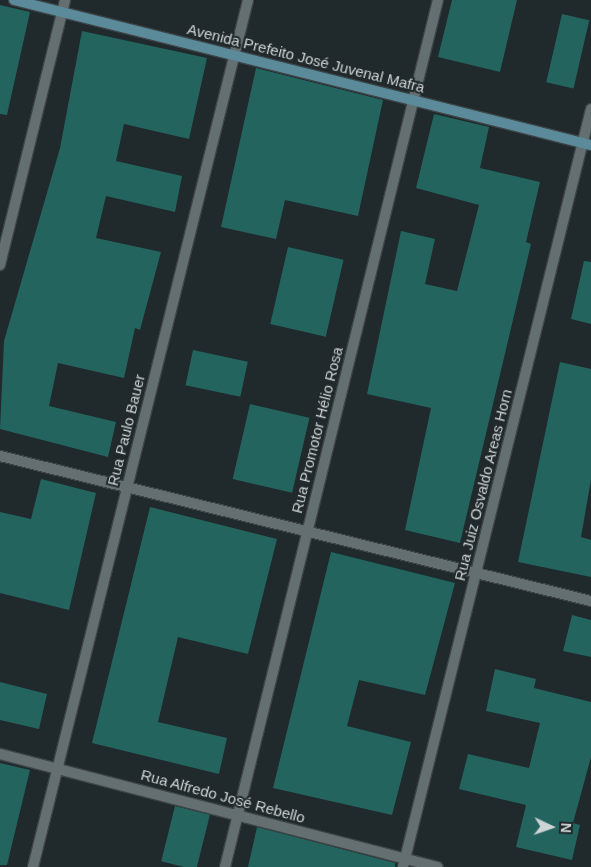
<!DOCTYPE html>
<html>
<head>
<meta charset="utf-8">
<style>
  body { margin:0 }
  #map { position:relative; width:591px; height:867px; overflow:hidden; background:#20292b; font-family:Arial,sans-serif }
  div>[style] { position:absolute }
  .building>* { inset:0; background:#23645f; transform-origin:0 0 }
  .roads { filter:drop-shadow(1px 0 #3c4445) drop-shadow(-1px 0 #3c4445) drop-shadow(0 1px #3c4445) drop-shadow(0 -1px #3c4445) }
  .minor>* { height:10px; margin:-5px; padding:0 5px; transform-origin:5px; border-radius:5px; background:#646f71 }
  .secondary>* { height:10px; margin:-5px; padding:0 5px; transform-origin:5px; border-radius:5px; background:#5b8b9b }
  span { translate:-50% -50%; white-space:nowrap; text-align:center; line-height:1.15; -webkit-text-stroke:4px #20292b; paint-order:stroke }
  .street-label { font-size:15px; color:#cdd4d5 }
  .north { position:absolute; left:526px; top:802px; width:50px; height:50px; -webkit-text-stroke:4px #20292b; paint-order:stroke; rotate:93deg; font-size:14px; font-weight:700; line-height:20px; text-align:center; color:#cdd4d5 }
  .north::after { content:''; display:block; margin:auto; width:18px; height:22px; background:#cdd4d5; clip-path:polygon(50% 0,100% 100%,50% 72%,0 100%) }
</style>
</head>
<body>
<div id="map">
  <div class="building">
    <i style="clip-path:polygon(452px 0,517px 0,500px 72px,438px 57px)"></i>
    <i style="clip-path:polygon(0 5px,30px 12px,7px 115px,0 114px)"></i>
    <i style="left:562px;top:14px;width:28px;height:70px;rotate:13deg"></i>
    <i style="clip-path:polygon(82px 31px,207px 58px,189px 139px,124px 124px,116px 161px,182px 176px,175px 212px,106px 196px,96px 238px,161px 252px,140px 330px,135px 328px,124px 378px,58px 363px,49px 406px,116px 422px,108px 457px,0 429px,4px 341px,60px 148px)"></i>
    <i style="clip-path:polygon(256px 68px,383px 100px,358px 216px,285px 200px,276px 239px,221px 227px)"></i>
    <i style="clip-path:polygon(434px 114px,489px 127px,480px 168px,540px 182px,526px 242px,531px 244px,460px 543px,405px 530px,431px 408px,367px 394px,401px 231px,435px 239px,425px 284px,457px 291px,479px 205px,416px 188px)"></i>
    <i style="left:288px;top:247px;width:57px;height:79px;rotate:13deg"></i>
    <i style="clip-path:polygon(584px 261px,591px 262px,591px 324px,571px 319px)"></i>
    <i style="left:193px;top:350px;width:56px;height:36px;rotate:12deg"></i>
    <i style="clip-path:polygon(560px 362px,591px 369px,591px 480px,581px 537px,591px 540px,591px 577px,518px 562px)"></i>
    <i style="left:250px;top:404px;width:61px;height:77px;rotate:13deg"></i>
    <i style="clip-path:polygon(41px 479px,96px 493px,69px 610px,0 593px,0 512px,31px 519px)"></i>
    <i style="clip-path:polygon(150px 507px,277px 539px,248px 654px,178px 637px,158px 722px,227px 738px,219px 774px,92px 743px)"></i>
    <i style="clip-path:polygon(331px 552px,455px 583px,425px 695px,359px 680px,347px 726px,411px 742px,392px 815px,273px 788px)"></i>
    <i style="clip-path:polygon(572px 615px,591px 620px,591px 657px,563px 651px)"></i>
    <i style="clip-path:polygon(495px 669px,536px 679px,534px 688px,591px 702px,591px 757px,573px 823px,580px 825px,572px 860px,516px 847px,526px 805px,459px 789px,468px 754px,529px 768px,540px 723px,486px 711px)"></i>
    <i style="clip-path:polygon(0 682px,47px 694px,39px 729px,0 720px)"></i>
    <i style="clip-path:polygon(0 763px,30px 770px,7px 865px,0 865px)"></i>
    <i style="left:175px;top:806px;width:36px;height:57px;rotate:14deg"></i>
    <i style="clip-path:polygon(257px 827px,395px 863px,395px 867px,248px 867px)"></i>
  </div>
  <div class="roads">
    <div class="minor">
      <i style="left:0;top:265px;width:273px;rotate:-76.2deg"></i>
      <i style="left:0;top:456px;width:609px;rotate:13.79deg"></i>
      <i style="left:0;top:754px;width:452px;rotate:14.5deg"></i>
      <i style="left:33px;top:867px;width:893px;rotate:-76.07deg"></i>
      <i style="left:225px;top:867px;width:893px;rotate:-76.2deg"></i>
      <i style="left:403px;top:867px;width:781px;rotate:-76.07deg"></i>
    </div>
    <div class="secondary">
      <i style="left:14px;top:0;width:595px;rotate:14.11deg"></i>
    </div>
  </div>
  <div class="street-label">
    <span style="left:306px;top:58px;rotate:14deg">Avenida Prefeito José Juvenal Mafra</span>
    <span style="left:126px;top:430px;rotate:-76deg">Rua Paulo Bauer</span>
    <span style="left:317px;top:430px;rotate:-76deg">Rua Promotor Hélio Rosa</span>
    <span style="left:483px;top:485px;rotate:-76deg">Rua Juiz Osvaldo Areas Horn</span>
    <span style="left:223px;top:796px;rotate:15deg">Rua Alfredo José Rebello</span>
  </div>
  <div class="north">N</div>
</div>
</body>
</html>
